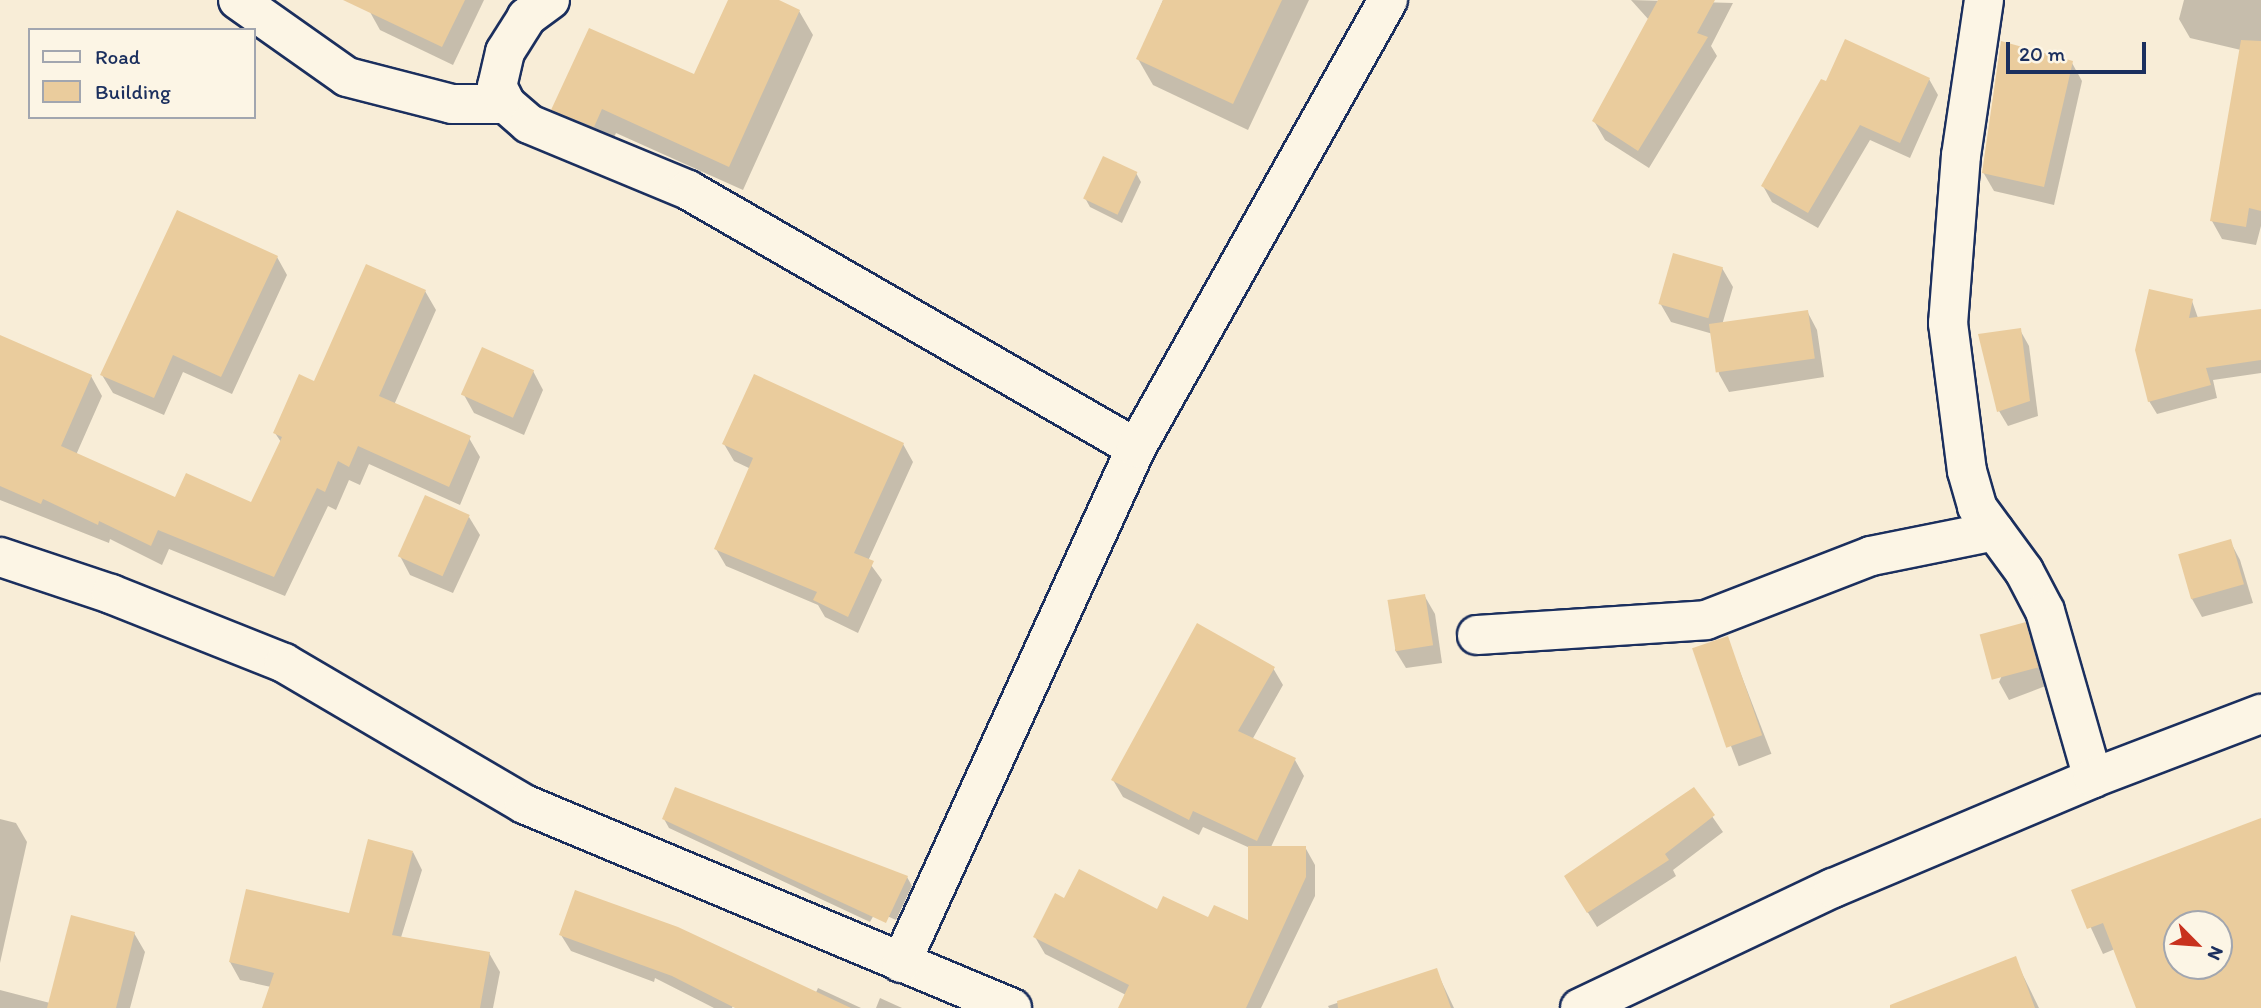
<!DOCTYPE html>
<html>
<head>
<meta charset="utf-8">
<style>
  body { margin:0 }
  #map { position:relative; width:2261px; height:1008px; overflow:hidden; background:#f8edd7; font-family:Itim,sans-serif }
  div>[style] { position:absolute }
  .shadow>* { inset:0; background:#0003; transform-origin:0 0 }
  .building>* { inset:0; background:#eacc9d; transform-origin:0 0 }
  .roads { filter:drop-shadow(2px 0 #1b2f5e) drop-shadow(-2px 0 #1b2f5e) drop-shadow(0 2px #1b2f5e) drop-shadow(0 -2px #1b2f5e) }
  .minor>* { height:38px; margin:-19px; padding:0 19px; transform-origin:19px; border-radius:19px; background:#fcf5e5 }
  .tertiary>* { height:38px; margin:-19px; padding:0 19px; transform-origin:19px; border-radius:19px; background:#fcf5e5 }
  span { translate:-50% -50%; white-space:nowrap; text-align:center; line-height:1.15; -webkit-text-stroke:5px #fcf5e5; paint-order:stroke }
  .legend { position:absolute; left:28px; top:28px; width:228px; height:91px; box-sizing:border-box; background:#fcf5e5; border:2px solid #a2a6af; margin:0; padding:9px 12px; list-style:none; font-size:21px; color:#1b2f5e }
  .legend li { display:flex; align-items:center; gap:14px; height:35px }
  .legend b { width:35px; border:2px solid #a2a6af }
  .north { position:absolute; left:2163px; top:910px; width:70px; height:70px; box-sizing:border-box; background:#fcf5e5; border:2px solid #a2a6af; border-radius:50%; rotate:115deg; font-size:19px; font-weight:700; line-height:28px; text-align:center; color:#1b2f5e }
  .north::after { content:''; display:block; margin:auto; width:24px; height:32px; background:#c8321e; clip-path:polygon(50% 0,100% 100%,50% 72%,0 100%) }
  .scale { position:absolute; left:2006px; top:42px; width:140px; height:32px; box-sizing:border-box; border:4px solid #1b2f5e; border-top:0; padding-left:9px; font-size:21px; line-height:24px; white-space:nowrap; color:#1b2f5e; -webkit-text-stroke:5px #fcf5e5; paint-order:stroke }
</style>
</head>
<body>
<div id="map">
  <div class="shadow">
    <i style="clip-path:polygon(375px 0,484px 0,453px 65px,380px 30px,370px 12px)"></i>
    <i style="clip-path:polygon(730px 0,774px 0,799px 11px,813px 35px,743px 190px,616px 133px,608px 151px,567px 134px,553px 110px,695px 77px)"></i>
    <i style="clip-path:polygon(1163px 0,1309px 0,1248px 130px,1153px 85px,1138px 59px)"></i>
    <i style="clip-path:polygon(1631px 0,1733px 3px,1711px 46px,1717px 56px,1649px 168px,1605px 140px,1594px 121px,1649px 20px)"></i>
    <i style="clip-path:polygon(2184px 0,2261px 0,2261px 226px,2256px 245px,2222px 239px,2212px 221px,2241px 50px,2190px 38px,2179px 19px)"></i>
    <i style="clip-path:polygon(2072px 63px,2082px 81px,2054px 205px,1994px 191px,1983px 172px)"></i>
    <i style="clip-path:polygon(1929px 79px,1938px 95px,1910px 158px,1870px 140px,1818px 228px,1772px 202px,1763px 186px)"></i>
    <i style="clip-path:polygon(1136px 173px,1141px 182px,1122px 223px,1090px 207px,1085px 198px)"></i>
    <i style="clip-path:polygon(277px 257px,287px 275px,232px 394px,183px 372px,164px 415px,113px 393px,102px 375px)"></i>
    <i style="clip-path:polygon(1722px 268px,1733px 287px,1722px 325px,1807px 311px,1817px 330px,1824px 377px,1729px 392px,1719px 374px,1713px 334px,1671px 322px,1660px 303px)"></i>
    <i style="clip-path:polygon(425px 291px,436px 310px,394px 405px,469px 438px,480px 457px,460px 505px,369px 464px,360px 485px,349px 480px,336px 510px,328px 506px,285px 596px,169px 549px,162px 565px,110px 539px,109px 543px,0 500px,0 350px,91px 376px,102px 396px,76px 455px,176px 499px,252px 504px,281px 442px,275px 433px,315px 383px)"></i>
    <i style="clip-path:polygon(2192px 301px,2198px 318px,2261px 310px,2261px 373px,2213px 380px,2217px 398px,2157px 414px,2149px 401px)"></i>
    <i style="clip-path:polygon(2020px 330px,2029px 346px,2038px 416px,2008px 426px,1999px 411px)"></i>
    <i style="clip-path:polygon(533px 371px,543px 390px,524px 435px,474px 413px,464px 395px)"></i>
    <i style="clip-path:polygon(724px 444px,903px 444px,913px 462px,868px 561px,882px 580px,858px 633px,825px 617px,818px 605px,726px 566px,716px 549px,751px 469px,734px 461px)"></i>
    <i style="clip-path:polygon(469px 517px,480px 535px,453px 593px,410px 575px,400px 556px)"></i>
    <i style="clip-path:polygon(2230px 541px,2240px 560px,2253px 603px,2202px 617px,2192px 599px,2180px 555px)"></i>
    <i style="clip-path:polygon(1424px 595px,1435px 614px,1442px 663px,1406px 668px,1395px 650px)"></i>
    <i style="clip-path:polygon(2025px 625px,2048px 685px,2009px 700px,1999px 682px)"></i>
    <i style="left:1727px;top:638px;width:124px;height:35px;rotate:69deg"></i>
    <i style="clip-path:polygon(1273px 668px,1283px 685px,1252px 740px,1295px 760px,1304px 776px,1271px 847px,1305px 847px,1315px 865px,1315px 896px,1261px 1008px,1120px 1008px,1126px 995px,1045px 954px,1035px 937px,1065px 901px,1250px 923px,1250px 848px,1203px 827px,1199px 835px,1123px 797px,1113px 780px)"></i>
    <i style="clip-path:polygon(1693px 789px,1723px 832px,1673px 870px,1676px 876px,1597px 927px,1575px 892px)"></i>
    <i style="clip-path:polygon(0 819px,16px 823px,27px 842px,0 963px)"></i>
    <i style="clip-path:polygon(664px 819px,907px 877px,912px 886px,896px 920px,876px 911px,870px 922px,669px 828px)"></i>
    <i style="clip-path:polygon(evenodd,2261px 819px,2261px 1008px,2138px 1008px,2115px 949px,2103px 954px,2074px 891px,2261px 819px,2177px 924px,2219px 924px,2219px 966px,2177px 966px,2177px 924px)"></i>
    <i style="clip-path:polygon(413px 852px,422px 870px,379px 1008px,264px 1008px,271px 987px,240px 980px,230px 962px,350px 915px)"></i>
    <i style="clip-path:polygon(134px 933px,145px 952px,130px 1008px,0 1008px,0 990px,50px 1003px)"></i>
    <i style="clip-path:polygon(561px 935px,748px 974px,732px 1008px,714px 1008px,655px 978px,654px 982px,571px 951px)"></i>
    <i style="clip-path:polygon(489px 953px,500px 972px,493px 1008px,430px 1008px)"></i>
    <i style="clip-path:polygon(2015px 959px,2039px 1008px,1952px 1008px)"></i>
    <i style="clip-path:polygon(1436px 970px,1454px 1008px,1329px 1008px,1328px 1006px)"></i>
    <i style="clip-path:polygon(818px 988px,861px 1008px,809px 1008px)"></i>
    <i style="clip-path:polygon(880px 998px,902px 1008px,876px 1008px)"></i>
  </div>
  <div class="building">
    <i style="clip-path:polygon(343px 0,465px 0,442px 47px)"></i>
    <i style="clip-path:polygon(728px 0,779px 0,800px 10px,729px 167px,602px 109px,594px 127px,551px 110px,589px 28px,694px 74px)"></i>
    <i style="clip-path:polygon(1163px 0,1282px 0,1233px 104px,1136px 59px)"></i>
    <i style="clip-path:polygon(1658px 0,1715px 0,1697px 33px,1708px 37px,1638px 151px,1592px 121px)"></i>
    <i style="clip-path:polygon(1845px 39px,1930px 78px,1900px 143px,1860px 125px,1808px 213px,1761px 186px,1821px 79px,1826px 81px)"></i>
    <i style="clip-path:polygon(2241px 40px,2261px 41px,2261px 211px,2249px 208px,2246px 227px,2210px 221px)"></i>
    <i style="clip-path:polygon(2001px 41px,2073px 61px,2044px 187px,1982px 173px)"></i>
    <i style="left:1103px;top:156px;width:38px;height:47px;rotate:25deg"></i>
    <i style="clip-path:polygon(177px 210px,278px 256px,221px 377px,173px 355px,154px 398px,100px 375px)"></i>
    <i style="left:1673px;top:253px;width:52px;height:53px;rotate:16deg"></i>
    <i style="clip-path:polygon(366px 264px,426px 290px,379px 396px,471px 436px,449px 487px,358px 446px,349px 467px,338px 461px,325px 492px,317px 488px,274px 577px,158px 530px,151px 546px,99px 521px,98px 525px,43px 499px,41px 504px,0 486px,0 335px,92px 375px,61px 446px,175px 497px,186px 473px,251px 502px,282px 437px,273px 433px,299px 374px,314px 381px)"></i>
    <i style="clip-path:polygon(2149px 289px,2193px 299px,2189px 318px,2261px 309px,2261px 360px,2206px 368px,2211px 385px,2148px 402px,2135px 350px)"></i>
    <i style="left:1808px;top:310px;width:49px;height:100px;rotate:82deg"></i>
    <i style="clip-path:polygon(2021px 328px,2030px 401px,1997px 412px,1978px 334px)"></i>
    <i style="left:482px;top:347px;width:57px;height:52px;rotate:24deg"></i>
    <i style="clip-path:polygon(754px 374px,904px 443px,854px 553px,874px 561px,848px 617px,813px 600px,817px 592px,714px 549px,753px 458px,722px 444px)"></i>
    <i style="left:425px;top:495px;width:49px;height:67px;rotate:24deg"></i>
    <i style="left:2231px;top:539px;width:47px;height:55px;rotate:74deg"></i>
    <i style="left:1425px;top:594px;width:52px;height:38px;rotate:81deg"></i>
    <i style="left:2026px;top:622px;width:47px;height:48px;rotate:75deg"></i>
    <i style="clip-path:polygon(1197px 623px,1275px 667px,1238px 731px,1296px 758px,1257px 841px,1193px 811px,1189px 820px,1111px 780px)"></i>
    <i style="left:1728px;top:636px;width:105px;height:38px;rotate:71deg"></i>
    <i style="clip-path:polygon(675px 787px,908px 876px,886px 923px,662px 819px)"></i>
    <i style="clip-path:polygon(1694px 787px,1715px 815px,1665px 854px,1669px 860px,1587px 913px,1564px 876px)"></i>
    <i style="clip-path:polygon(evenodd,2261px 818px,2261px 1008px,2136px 1008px,2103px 923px,2087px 929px,2071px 890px,2261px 818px,2177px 924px,2219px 924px,2219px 966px,2177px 966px,2177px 924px)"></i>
    <i style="clip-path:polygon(368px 839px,413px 851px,392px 935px,490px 952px,480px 1008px,262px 1008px,274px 973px,229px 962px,246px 889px,349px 913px)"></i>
    <i style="clip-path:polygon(1248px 846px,1306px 846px,1306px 877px,1246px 1008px,1118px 1008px,1129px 985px,1033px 937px,1055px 893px,1064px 898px,1079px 869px,1157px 909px,1163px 896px,1208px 917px,1214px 905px,1248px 920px)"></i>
    <i style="clip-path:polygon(575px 890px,678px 927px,851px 1008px,735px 1008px,672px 976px,559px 935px)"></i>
    <i style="clip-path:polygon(71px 915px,135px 932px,116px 1008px,47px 1008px)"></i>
    <i style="clip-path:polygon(2016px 956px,2035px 1008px,1890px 1008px,1890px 1005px)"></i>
    <i style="clip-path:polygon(1437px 968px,1451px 1008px,1338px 1008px,1337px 1001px)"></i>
  </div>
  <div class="roads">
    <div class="minor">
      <i style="left:238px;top:0;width:133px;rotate:35.2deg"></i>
      <i style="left:347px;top:77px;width:108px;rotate:14.4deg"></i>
      <i style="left:452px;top:104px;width:54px"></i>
      <i style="left:550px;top:0;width:29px;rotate:144deg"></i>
      <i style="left:527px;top:17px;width:41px;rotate:122.2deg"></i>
      <i style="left:505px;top:52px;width:35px;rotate:103deg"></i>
      <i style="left:497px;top:86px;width:20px;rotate:63deg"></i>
      <i style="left:506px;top:104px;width:30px;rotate:41deg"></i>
      <i style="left:529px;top:124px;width:172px;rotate:22.5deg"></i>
      <i style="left:688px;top:190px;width:517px;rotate:29.94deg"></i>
      <i style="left:1984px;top:0;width:157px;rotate:98.4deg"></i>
      <i style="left:1961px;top:155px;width:169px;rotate:94.4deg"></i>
      <i style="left:1948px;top:323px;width:149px;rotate:82.7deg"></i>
      <i style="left:1967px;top:471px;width:37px;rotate:74deg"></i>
      <i style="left:1977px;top:507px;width:79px;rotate:53.7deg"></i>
      <i style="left:2024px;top:571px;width:45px;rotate:62.3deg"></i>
      <i style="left:2045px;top:611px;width:174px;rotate:74deg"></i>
      <i style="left:0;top:557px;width:117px;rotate:18.4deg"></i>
      <i style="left:111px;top:594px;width:186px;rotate:21.7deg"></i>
      <i style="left:284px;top:663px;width:278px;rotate:30.4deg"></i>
      <i style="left:524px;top:804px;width:529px;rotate:22.69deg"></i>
      <i style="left:1477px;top:635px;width:229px;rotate:-3.7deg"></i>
      <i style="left:1706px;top:620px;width:177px;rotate:-21.2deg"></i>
      <i style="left:1871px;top:556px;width:126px;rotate:-11.4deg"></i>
      <i style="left:901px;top:963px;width:566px;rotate:-65.47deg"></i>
      <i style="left:1136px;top:448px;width:514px;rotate:-60.64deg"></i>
    </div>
    <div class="tertiary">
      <i style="left:1580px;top:1008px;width:280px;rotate:-25.4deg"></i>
      <i style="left:1833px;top:888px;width:282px;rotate:-22.9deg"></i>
      <i style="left:2093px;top:778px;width:180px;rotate:-20.9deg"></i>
    </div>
  </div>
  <ul class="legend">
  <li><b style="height:9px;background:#fcf5e5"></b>Road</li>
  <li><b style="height:19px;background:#eacc9d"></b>Building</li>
  </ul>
  <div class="north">N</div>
  <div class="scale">20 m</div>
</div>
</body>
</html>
